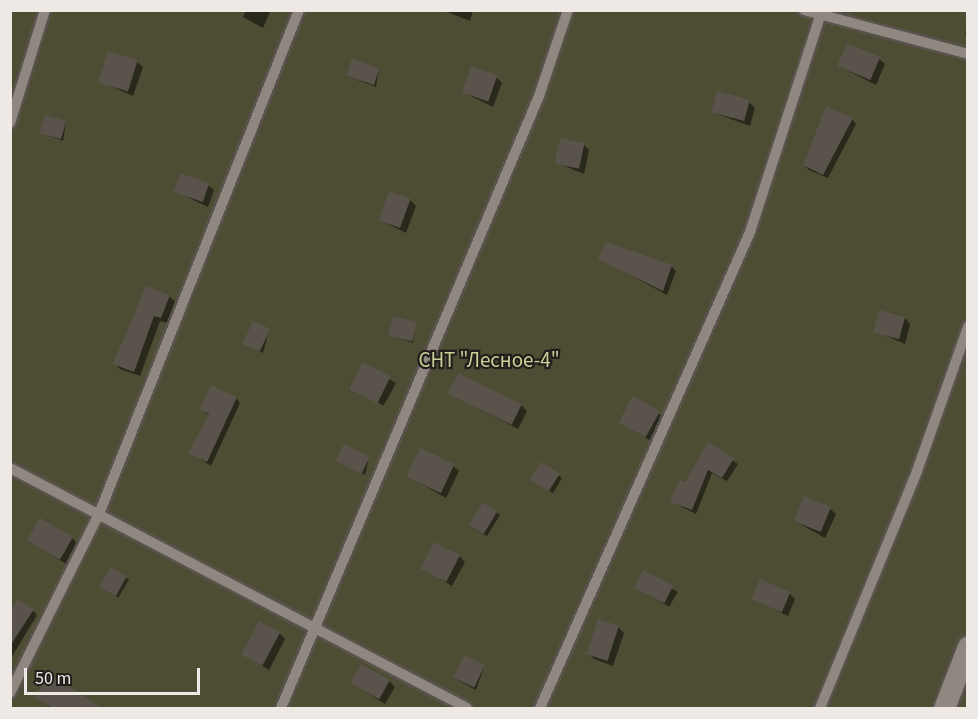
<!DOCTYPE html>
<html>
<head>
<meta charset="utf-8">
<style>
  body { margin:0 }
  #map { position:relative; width:978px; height:719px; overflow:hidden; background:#3d362f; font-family:"Source Sans 3",sans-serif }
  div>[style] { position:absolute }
  .green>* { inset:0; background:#4c4d33; transform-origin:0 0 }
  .shadow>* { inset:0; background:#0007; transform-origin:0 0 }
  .building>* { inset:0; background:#5a534b; transform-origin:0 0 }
  .roads { filter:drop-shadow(2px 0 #59534d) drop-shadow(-2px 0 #59534d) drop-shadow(0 2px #59534d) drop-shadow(0 -2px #59534d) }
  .lane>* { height:10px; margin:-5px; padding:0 5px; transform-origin:5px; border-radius:5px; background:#908880 }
  .street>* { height:21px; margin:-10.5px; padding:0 10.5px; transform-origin:10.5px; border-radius:10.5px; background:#908880 }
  span { translate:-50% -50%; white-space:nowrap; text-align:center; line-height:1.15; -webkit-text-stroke:4.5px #211e1b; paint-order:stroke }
  .park-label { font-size:21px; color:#cdcf98 }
  .frame { position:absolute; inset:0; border:12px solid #eee9e5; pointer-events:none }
  .scale { position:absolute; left:24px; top:668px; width:176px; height:27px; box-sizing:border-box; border:3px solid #eee9e5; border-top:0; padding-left:8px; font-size:18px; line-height:21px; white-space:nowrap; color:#eee9e5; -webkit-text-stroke:4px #211e1b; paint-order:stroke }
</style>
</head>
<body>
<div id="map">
  <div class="green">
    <i style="left:10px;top:11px;width:957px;height:697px"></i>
  </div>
  <div class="shadow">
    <i style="clip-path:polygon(246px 10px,271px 10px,263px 28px,243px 17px)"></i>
    <i style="clip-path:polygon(442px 10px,473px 10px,470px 21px)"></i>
    <i style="clip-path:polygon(968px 22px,968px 38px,965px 35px)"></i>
    <i style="clip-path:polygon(879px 59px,885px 64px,876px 85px,839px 66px)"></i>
    <i style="clip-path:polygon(137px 62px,143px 67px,133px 96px,99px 81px)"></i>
    <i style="clip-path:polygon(379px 69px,376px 87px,347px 76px)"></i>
    <i style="clip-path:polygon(496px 77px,502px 83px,493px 107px,463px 92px)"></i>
    <i style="clip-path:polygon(749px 102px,755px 108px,750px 126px,712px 112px)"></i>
    <i style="clip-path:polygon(852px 119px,856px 124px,828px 178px,809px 170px,804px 165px)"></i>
    <i style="clip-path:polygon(66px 122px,63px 141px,41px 133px)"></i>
    <i style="clip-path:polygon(584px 145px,589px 150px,584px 174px,555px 162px)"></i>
    <i style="clip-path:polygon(208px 185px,214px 190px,208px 207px,175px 191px)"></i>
    <i style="clip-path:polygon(410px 200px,416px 206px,406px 233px,380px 220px)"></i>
    <i style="clip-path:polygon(600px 258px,671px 266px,676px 271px,667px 295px)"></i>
    <i style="clip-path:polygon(169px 296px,175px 302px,167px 323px,160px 321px,140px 376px,120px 369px,115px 363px)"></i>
    <i style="clip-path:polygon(905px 318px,910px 324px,905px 344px,875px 331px)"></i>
    <i style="clip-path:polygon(416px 324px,413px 343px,389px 334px)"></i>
    <i style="clip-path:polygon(269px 330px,263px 353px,245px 344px)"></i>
    <i style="left:362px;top:364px;width:39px;height:26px;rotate:29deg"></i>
    <i style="clip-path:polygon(449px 393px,521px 405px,527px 411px,518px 429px)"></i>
    <i style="clip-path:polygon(236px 398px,240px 403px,211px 466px,190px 452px,209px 415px,201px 409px)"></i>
    <i style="left:634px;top:398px;width:37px;height:27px;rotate:33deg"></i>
    <i style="clip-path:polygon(709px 445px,738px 464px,727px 481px,712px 473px,696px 514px,672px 502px)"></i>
    <i style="clip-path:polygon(369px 458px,365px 475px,338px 461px)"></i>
    <i style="clip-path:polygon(541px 464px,562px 478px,553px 493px,535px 482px)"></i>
    <i style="clip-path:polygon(453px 466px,459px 471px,446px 498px,408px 476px)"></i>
    <i style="clip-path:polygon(483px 504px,500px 515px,487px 536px,473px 528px)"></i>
    <i style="clip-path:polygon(830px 509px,836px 514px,825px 538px,795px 521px)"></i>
    <i style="clip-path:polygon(72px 538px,78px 544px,66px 564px,29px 540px)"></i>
    <i style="clip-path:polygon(459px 556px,465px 562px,452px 586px,422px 568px)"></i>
    <i style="left:111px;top:569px;width:21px;height:21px;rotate:31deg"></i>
    <i style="left:643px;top:572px;width:40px;height:17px;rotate:30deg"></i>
    <i style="clip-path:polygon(789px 593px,795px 599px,788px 616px,753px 598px)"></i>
    <i style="clip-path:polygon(33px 611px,37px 615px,10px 660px,10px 615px)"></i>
    <i style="clip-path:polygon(618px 627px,624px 633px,613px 666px,594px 659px,588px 653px)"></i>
    <i style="clip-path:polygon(279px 633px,285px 639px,269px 670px,244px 655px)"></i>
    <i style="clip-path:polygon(484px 667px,476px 690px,454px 678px)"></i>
    <i style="clip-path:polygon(389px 681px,395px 687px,385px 704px,352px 683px)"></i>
    <i style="clip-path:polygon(36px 697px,95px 707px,51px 708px)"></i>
  </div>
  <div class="building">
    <i style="left:847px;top:43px;width:36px;height:25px;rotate:23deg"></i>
    <i style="left:108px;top:51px;width:31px;height:33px;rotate:17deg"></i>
    <i style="left:352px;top:59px;width:29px;height:18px;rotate:18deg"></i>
    <i style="left:471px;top:66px;width:28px;height:28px;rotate:19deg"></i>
    <i style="left:717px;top:91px;width:34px;height:22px;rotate:15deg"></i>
    <i style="clip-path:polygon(826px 106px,853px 118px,823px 175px,803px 165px)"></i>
    <i style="left:45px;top:115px;width:22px;height:19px;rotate:16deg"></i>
    <i style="left:560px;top:138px;width:25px;height:26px;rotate:12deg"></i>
    <i style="left:180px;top:173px;width:31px;height:20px;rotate:19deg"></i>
    <i style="left:389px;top:191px;width:23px;height:31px;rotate:20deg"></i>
    <i style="clip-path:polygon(606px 242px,672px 265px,663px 291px,598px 259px)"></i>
    <i style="clip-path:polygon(146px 286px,170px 295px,161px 318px,154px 316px,134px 372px,113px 364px)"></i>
    <i style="left:879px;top:310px;width:27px;height:23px;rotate:15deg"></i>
    <i style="left:393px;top:316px;width:25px;height:20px;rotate:14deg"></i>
    <i style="left:253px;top:321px;width:19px;height:25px;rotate:25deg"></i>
    <i style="left:362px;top:362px;width:32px;height:30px;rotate:26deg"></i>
    <i style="left:458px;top:373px;width:71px;height:23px;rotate:26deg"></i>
    <i style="clip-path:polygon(211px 385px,237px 397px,207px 462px,188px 453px,209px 414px,199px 409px)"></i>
    <i style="left:633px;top:396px;width:31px;height:30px;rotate:29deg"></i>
    <i style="clip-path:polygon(708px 442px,734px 458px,722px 478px,708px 470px,692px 510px,670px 502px,679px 480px,685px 482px)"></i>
    <i style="left:344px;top:444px;width:29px;height:19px;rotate:27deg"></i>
    <i style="left:420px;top:448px;width:38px;height:32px;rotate:25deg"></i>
    <i style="left:541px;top:462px;width:22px;height:21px;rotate:32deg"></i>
    <i style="left:804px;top:496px;width:29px;height:27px;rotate:22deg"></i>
    <i style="left:483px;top:502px;width:17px;height:27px;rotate:31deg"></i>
    <i style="left:40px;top:518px;width:38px;height:26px;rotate:30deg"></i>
    <i style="left:434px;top:542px;width:29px;height:30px;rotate:27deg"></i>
    <i style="left:110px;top:567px;width:19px;height:23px;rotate:28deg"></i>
    <i style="left:643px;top:570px;width:34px;height:20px;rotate:27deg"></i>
    <i style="left:760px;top:579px;width:33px;height:22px;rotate:23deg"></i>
    <i style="clip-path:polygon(18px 599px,34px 609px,10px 646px,10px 610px)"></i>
    <i style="left:598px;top:619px;width:22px;height:37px;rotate:18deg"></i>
    <i style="left:259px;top:621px;width:24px;height:38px;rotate:28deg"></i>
    <i style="left:464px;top:655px;width:23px;height:25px;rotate:25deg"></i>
    <i style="left:361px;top:664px;width:33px;height:22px;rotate:29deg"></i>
    <i style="clip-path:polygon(50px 674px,102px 708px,52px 708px,34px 697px)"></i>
  </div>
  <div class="roads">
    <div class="lane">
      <i style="left:804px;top:10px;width:170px;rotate:15deg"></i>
      <i style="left:10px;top:123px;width:118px;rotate:-72.8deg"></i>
      <i style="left:10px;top:468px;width:516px;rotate:27.71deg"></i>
      <i style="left:10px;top:693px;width:200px;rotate:-63.6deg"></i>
      <i style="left:99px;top:514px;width:542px;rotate:-68.36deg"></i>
      <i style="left:281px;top:708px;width:664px;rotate:-67.14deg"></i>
      <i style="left:539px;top:96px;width:91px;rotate:-71.4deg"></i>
      <i style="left:540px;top:708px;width:520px;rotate:-66.19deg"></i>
      <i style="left:750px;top:232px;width:233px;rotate:-72deg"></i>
      <i style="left:820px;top:708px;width:256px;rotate:-67.7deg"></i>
      <i style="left:917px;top:471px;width:153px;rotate:-70.5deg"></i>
    </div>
    <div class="street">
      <i style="left:944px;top:708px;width:66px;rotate:-68.8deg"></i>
    </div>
  </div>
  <div class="park-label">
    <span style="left:489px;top:360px">СНТ "Лесное-4"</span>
  </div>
  <div class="frame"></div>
  <div class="scale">50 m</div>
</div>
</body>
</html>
